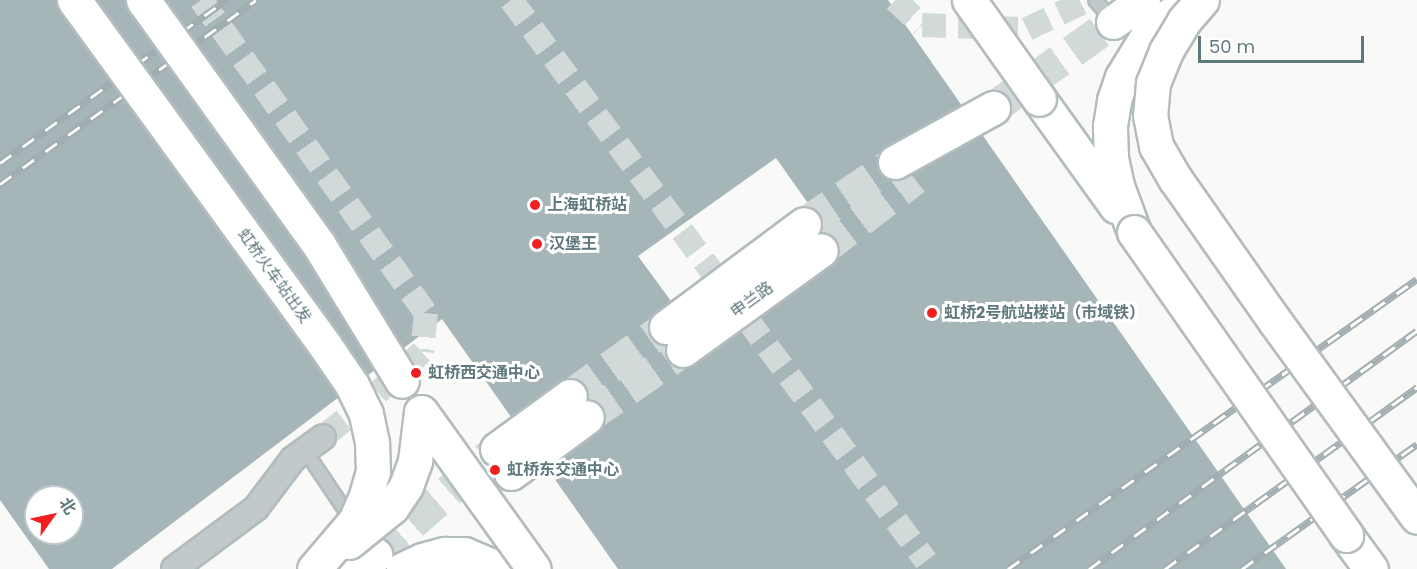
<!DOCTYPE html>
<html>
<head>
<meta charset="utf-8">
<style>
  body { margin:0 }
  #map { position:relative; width:1417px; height:569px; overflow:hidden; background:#f9f9f7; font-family:Poppins,"Noto Sans SC",sans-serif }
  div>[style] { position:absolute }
  .building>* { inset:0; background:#a6b5b7 }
  .street-tunnel>* { height:24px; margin-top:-12px; transform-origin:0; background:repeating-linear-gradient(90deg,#d2d9d9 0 24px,transparent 0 36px) }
  .secondary-tunnel>* { height:33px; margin-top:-16.5px; transform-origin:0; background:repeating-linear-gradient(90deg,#d2d9d9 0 33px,transparent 0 49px) }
  .roads { filter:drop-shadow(2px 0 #b2bcbe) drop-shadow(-2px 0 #b2bcbe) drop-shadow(0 2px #b2bcbe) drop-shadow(0 -2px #b2bcbe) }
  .lane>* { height:12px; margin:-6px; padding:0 6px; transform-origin:6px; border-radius:6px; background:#c2c9cb }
  .street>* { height:24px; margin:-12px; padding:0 12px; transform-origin:12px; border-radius:12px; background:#c2c9cb }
  .secondary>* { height:33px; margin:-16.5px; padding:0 16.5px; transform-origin:16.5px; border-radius:16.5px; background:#fff }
  .highway>* { height:33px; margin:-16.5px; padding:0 16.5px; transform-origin:16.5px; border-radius:16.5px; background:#fff }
  .rail>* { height:7px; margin-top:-3.5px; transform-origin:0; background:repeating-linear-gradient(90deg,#fff 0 14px,#a1adb0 0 28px); box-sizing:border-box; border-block:2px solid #a1adb0 }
  .bridges { filter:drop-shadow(2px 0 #b5bcbe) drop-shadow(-2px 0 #b5bcbe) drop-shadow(0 2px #b5bcbe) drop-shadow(0 -2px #b5bcbe) }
  .highway-bridge>* { height:33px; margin:-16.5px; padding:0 16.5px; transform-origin:16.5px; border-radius:16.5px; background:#fff }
  .dots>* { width:16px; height:16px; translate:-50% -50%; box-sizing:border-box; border:3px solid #fff; border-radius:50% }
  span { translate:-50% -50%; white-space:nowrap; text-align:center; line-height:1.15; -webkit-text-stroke:6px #fff; paint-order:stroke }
  .poi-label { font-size:16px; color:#5e787e; font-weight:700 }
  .left { translate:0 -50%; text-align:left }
  .street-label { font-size:16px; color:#5e787e }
  .north { position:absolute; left:24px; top:485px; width:60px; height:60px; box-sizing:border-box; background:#fff; border:2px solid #bfc9cb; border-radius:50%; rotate:57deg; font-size:16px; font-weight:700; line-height:24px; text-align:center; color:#5e787e }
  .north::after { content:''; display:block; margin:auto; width:21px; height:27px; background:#f12020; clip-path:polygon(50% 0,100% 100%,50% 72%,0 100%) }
  .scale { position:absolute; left:1198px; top:36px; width:166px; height:27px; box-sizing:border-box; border:3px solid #5e787e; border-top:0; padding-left:8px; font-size:18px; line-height:21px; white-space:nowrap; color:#5e787e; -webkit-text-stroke:4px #fff; paint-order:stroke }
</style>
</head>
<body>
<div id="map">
  <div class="building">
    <i style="clip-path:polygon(evenodd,0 0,888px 0,1286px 569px,618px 569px,442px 319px,112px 569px,49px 569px,0 500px,0 0,776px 158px,841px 250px,706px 349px,638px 256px,776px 158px,0 0,36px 497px,72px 497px,72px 533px,36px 533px,36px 497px)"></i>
  </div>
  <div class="street-tunnel">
    <i style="left:201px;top:0;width:385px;rotate:54.3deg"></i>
    <i style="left:426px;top:313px;width:39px;rotate:96deg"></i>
    <i style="left:422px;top:352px;width:68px;rotate:137.4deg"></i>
    <i style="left:372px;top:398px;width:63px;rotate:141.5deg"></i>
    <i style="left:511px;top:0;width:698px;rotate:53.51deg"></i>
    <i style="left:895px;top:0;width:37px;rotate:43deg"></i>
    <i style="left:922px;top:25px;width:105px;rotate:2.2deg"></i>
    <i style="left:1027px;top:29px;width:68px;rotate:-25.4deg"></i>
  </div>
  <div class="secondary-tunnel">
    <i style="left:993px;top:108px;width:148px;rotate:-35.6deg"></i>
    <i style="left:804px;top:224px;width:110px;rotate:-34.3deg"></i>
    <i style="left:821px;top:250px;width:118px;rotate:-37.5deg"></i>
    <i style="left:570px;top:396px;width:118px;rotate:-35.7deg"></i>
    <i style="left:587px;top:417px;width:117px;rotate:-34.9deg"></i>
    <i style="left:375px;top:555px;width:162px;rotate:-41deg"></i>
  </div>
  <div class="roads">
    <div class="lane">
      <i style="left:1095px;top:0;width:28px;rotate:49deg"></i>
      <i style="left:314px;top:464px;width:66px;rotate:56.1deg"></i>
    </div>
    <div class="street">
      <i style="left:174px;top:569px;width:102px;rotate:-36.6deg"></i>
      <i style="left:256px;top:508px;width:61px;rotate:-52.9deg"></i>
      <i style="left:293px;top:459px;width:37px;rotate:-36deg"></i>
    </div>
    <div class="secondary">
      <i style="left:1113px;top:22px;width:37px;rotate:-36deg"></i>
      <i style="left:895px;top:162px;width:112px;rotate:-28.9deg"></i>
      <i style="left:666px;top:327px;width:172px;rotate:-36.7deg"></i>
      <i style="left:683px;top:350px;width:170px;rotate:-35.9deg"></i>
      <i style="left:497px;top:449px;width:90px;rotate:-36deg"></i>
      <i style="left:511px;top:473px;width:94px;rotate:-36.4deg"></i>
      <i style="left:356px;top:569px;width:24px;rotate:-36deg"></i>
    </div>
    <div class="highway">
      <i style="left:1039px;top:99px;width:132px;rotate:54.3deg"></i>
      <i style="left:1134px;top:232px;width:49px;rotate:-110.3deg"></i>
      <i style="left:1117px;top:186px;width:30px;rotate:-102deg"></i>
      <i style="left:1111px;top:157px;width:31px;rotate:-92deg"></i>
      <i style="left:1110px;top:126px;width:26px;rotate:-81deg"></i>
      <i style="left:1114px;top:100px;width:24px;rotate:-71deg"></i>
      <i style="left:1122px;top:77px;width:48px;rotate:-58.6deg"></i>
      <i style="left:1147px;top:36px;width:24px;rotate:-45deg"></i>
      <i style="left:1164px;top:19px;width:33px;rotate:-35deg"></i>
      <i style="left:1346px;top:535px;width:42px;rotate:53.7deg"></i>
      <i style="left:403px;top:569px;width:21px;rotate:-25deg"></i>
      <i style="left:422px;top:560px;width:24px;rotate:-15deg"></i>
      <i style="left:445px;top:554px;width:19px"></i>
      <i style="left:464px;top:554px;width:39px;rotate:23deg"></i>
    </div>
  </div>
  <div class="rail">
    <i style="left:0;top:163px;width:279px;rotate:-35.8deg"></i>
    <i style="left:0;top:184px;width:315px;rotate:-35.7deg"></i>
    <i style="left:1008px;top:569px;width:501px;rotate:-35.34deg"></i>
    <i style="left:1089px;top:569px;width:405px;rotate:-36deg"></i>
    <i style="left:1165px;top:569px;width:311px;rotate:-35.8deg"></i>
    <i style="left:1242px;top:569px;width:215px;rotate:-35.5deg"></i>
  </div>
  <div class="bridges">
    <div class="highway-bridge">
      <i style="left:74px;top:0;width:429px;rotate:54deg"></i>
      <i style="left:326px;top:347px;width:46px;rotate:55.6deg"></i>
      <i style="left:352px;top:385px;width:32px;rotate:64deg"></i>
      <i style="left:366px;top:414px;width:30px;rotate:78deg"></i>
      <i style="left:372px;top:443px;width:28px;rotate:88deg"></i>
      <i style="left:373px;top:471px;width:26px;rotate:106deg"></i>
      <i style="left:366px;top:496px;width:27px;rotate:114deg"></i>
      <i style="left:355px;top:521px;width:63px;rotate:130.5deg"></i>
      <i style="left:143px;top:0;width:302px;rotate:54.3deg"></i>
      <i style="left:319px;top:245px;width:159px;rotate:58.6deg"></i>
      <i style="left:969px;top:0;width:121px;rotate:54.7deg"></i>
      <i style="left:1202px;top:0;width:28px;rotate:131deg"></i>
      <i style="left:1184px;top:21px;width:35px;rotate:121deg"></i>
      <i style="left:1166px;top:51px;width:35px;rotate:112deg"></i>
      <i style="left:1153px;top:83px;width:32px;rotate:95deg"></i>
      <i style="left:1150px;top:115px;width:32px;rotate:79deg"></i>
      <i style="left:1156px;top:146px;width:39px;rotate:60deg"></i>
      <i style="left:1176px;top:180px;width:171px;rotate:55deg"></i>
      <i style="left:1274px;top:320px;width:243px;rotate:54deg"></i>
      <i style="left:1134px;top:232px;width:370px;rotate:55deg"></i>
      <i style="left:421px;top:412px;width:193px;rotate:54.3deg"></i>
      <i style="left:349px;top:542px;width:55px;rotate:-39.1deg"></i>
      <i style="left:392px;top:507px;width:25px;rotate:-56deg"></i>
      <i style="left:406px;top:486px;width:27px;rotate:-70deg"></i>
      <i style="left:415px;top:461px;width:49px;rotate:-83deg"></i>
    </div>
  </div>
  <div class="dots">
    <i style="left:535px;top:205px;background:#f12020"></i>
    <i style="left:537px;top:244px;background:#f12020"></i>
    <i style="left:932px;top:313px;background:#f12020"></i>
    <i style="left:416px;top:373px;background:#f12020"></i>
    <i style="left:495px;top:470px;background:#f12020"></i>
  </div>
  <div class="poi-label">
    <span class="left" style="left:547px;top:205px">上海虹桥站</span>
    <span class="left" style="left:549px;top:244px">汉堡王</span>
    <span class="left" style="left:944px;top:313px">虹桥2号航站楼站（市域铁）</span>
    <span class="left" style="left:428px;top:373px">虹桥西交通中心</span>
    <span class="left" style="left:507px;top:470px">虹桥东交通中心</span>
  </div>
  <div class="street-label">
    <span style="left:274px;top:276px;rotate:54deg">虹桥火车站出发</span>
    <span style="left:752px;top:300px;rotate:-36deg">申兰路</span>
  </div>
  <div class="north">北</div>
  <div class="scale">50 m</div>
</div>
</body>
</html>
